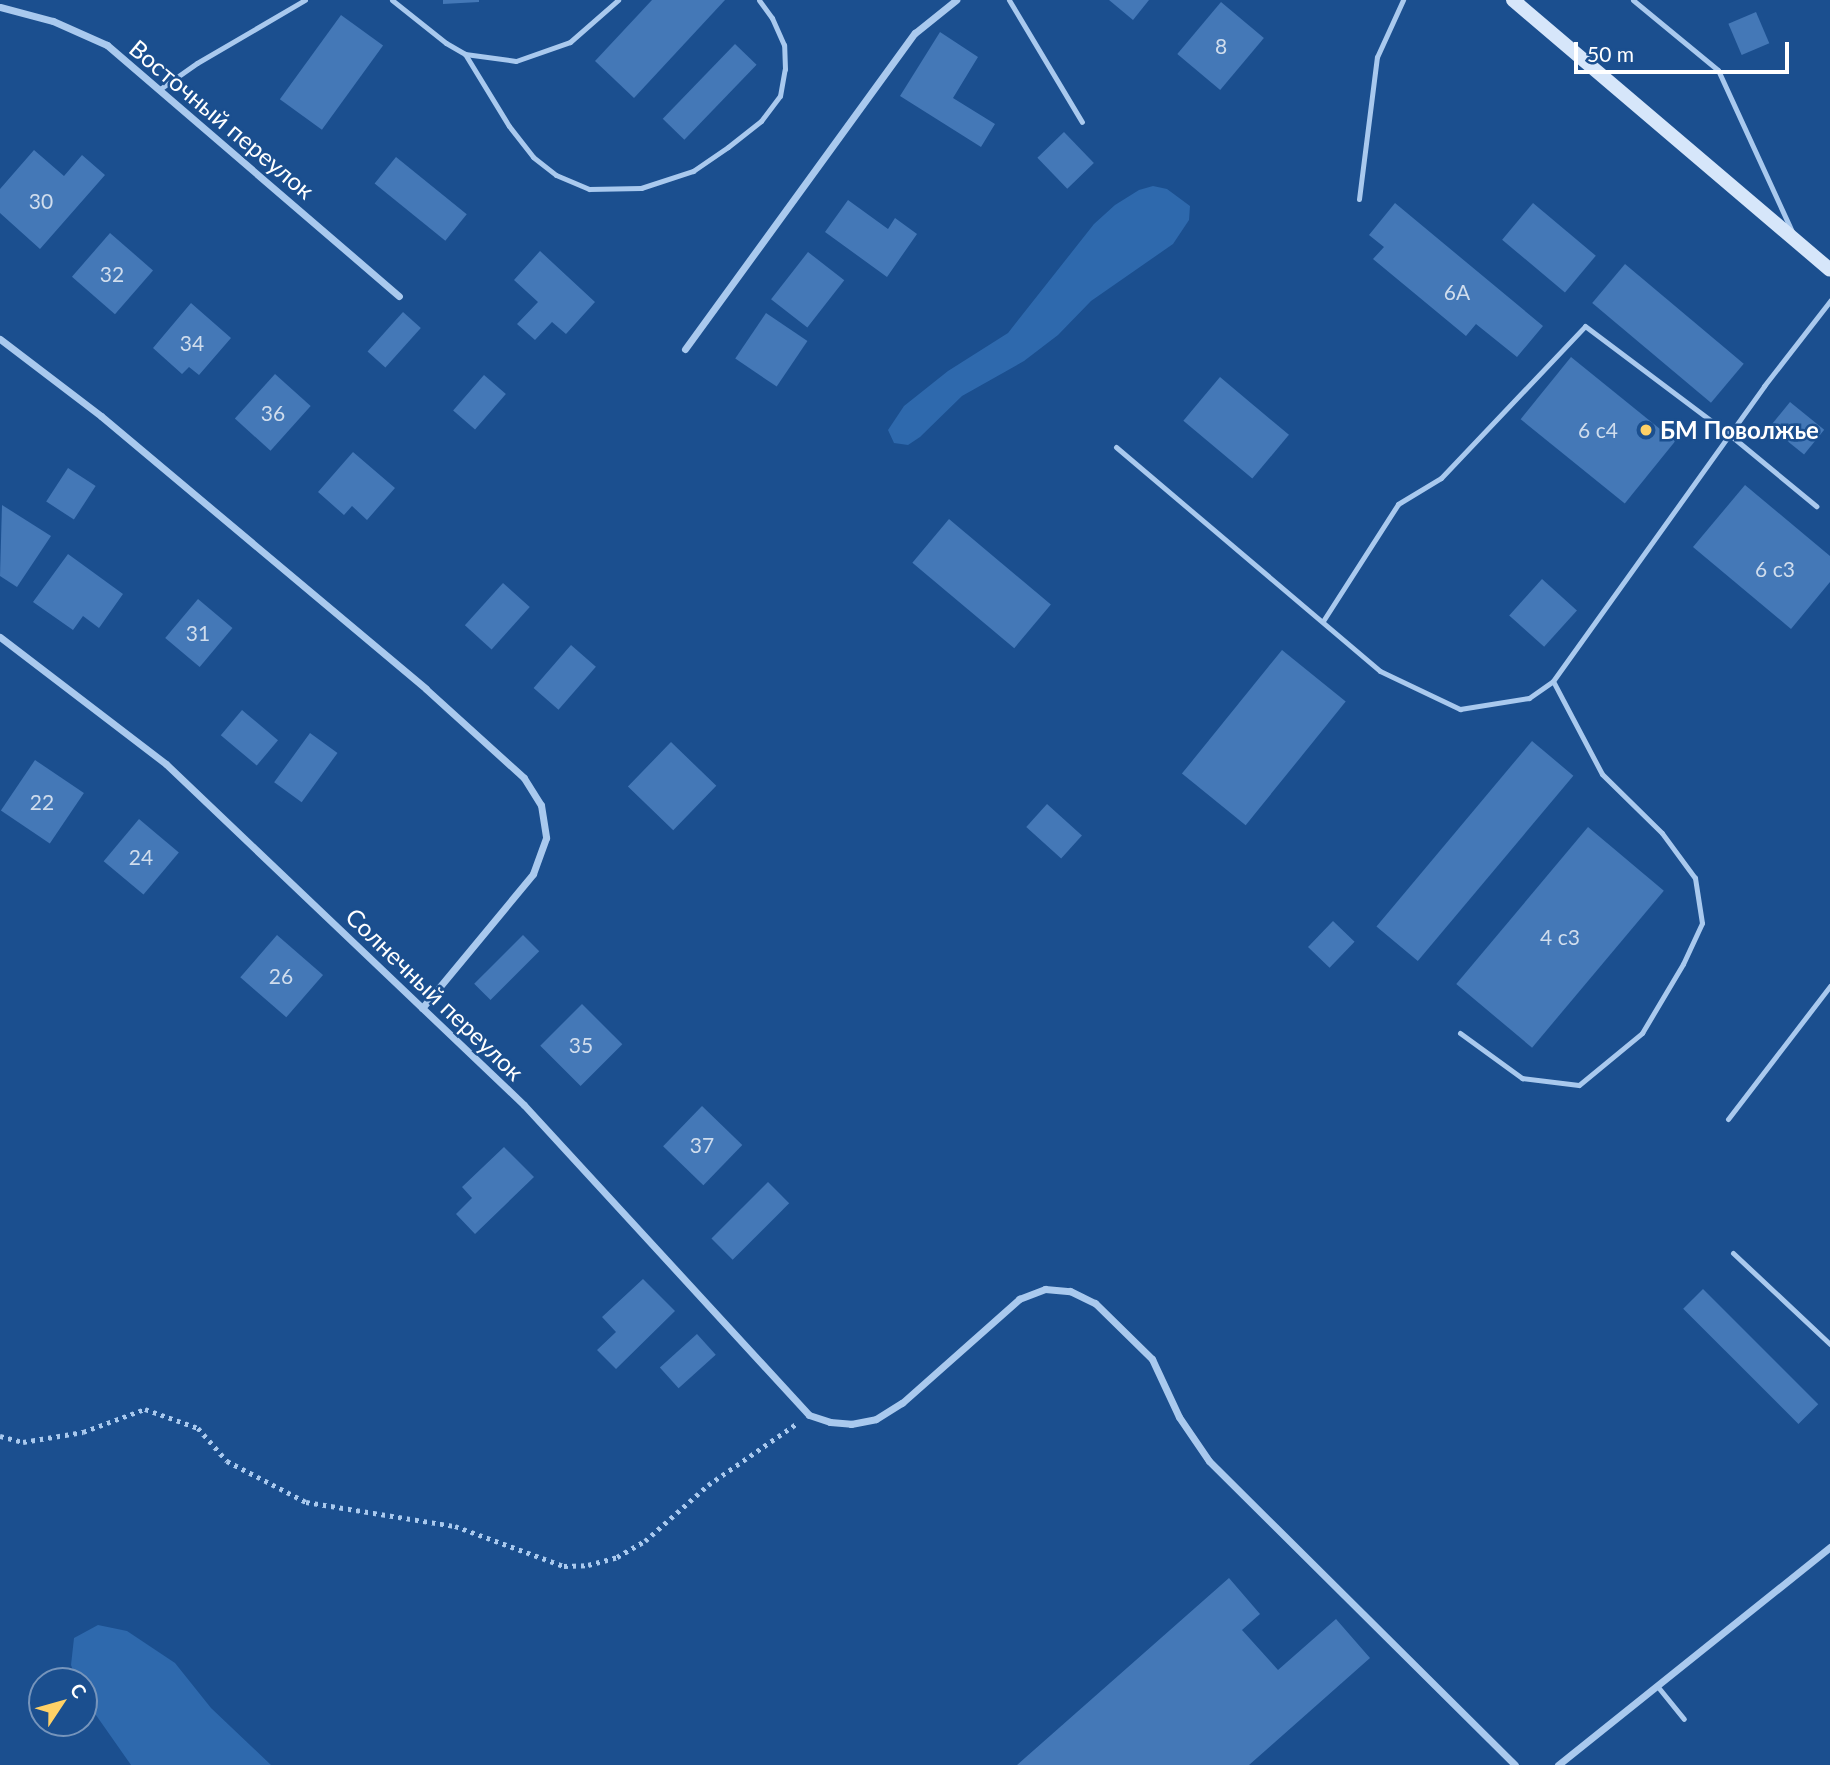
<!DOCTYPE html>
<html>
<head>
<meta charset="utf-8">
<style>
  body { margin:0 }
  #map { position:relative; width:1830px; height:1765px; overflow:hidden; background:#1b4f8f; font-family:Lato,sans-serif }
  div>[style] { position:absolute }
  .green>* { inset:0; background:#2e69ad }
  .building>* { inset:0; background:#4478b7; transform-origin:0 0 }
  .path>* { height:4.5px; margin-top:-2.25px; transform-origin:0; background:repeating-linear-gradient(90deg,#a9c9ee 0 3.5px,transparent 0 8.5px) }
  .service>* { height:5px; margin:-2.5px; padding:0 2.5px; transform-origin:2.5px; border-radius:2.5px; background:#a9c9ee }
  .minor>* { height:7px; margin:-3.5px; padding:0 3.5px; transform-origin:3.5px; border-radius:3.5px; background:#a9c9ee }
  .secondary>* { height:14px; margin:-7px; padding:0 7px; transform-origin:7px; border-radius:7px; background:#d6e6fa }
  .dots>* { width:19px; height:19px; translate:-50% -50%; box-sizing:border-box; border:4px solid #1b4f8f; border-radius:50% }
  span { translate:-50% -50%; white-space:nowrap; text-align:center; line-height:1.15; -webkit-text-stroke:5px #1b4f8f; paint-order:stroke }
  .number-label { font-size:21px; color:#d0dded }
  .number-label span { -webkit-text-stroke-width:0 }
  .street-label { font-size:24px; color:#fff }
  .poi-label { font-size:24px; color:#fff; font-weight:700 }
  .left { translate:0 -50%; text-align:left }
  .north { position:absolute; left:28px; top:1667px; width:70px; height:70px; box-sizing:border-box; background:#1b4f8f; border:2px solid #7695bc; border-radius:50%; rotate:54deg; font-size:19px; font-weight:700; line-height:28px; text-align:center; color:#fff }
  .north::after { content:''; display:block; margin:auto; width:24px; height:32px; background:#ffd166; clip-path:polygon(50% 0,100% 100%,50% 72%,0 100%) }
  .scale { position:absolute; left:1574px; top:42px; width:215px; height:32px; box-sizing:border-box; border:4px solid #fff; border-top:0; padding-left:9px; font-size:21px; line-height:24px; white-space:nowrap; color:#fff; -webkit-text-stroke:5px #1b4f8f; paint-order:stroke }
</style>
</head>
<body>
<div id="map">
  <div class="green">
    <i style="clip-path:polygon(1153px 186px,1167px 189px,1190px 206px,1189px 220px,1173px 244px,1091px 301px,1058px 335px,1024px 361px,962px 396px,920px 437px,908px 445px,894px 443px,888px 430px,904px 406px,948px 371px,1008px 333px,1094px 224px,1115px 205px,1139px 190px)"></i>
    <i style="clip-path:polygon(98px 1625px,127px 1631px,175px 1663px,211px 1708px,271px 1765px,131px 1765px,84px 1698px,84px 1681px,77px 1681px,71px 1665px,74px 1638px)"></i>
  </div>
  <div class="building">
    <i style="clip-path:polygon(443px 0,479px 0,479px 2px,443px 4px)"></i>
    <i style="clip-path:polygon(652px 0,725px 0,634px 98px,595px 61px)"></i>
    <i style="clip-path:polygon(1109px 0,1149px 0,1133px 20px)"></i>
    <i style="left:1221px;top:2px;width:56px;height:68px;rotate:40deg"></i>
    <i style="left:1756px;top:12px;width:34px;height:30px;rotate:67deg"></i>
    <i style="left:341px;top:15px;width:52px;height:104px;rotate:36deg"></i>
    <i style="clip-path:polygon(940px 32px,978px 57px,953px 98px,995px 124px,981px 147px,900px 96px)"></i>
    <i style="left:735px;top:44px;width:30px;height:104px;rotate:44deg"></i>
    <i style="left:1064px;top:132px;width:43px;height:37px;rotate:46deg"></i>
    <i style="clip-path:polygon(34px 150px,64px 176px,82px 155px,105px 175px,40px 249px,0 213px,0 189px)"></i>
    <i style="left:396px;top:157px;width:91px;height:34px;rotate:39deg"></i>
    <i style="clip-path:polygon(848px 200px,888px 229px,895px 218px,917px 234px,887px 277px,825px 232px)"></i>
    <i style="clip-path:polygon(1395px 203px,1543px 326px,1517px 357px,1476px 324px,1466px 336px,1373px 259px,1384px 247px,1369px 235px)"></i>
    <i style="left:1533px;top:203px;width:82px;height:48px;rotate:40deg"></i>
    <i style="left:110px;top:233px;width:57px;height:58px;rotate:41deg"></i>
    <i style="clip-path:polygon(540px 251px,595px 302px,566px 334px,552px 322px,535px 340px,517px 324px,538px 302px,514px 280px)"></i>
    <i style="left:808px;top:252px;width:46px;height:60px;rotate:38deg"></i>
    <i style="left:1625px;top:264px;width:155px;height:51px;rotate:40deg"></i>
    <i style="clip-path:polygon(191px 303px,231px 338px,199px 375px,189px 367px,182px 374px,153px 348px)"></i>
    <i style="left:403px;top:312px;width:24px;height:53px;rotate:42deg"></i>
    <i style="left:766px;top:313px;width:50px;height:55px;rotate:34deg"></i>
    <i style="left:1571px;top:357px;width:134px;height:80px;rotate:39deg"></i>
    <i style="left:275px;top:374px;width:48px;height:60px;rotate:42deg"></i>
    <i style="left:484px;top:375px;width:29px;height:47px;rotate:41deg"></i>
    <i style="left:1220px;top:377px;width:90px;height:57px;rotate:40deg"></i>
    <i style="left:1790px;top:402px;width:44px;height:32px;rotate:39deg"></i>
    <i style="clip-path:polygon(353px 452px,395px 488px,367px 520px,352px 506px,344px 515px,318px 492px)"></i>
    <i style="left:68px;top:468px;width:33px;height:40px;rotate:33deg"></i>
    <i style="clip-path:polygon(1745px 485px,1830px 556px,1830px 582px,1791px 629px,1693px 547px)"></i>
    <i style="clip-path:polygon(2px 505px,51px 536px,17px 587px,0 576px)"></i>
    <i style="left:949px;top:519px;width:133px;height:57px;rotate:40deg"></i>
    <i style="clip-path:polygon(68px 554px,123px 594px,99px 628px,83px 616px,73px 630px,33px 602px)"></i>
    <i style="left:1542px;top:579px;width:47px;height:49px;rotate:42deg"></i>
    <i style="left:503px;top:583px;width:36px;height:57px;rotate:42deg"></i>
    <i style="left:198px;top:599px;width:45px;height:51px;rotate:40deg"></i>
    <i style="left:571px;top:645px;width:33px;height:57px;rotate:41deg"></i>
    <i style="left:1282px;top:650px;width:82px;height:159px;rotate:39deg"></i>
    <i style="left:242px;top:710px;width:47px;height:33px;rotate:40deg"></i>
    <i style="left:310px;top:733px;width:34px;height:61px;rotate:36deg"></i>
    <i style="left:1532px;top:741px;width:54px;height:242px;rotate:40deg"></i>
    <i style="left:671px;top:742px;width:63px;height:62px;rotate:44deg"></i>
    <i style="left:35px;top:760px;width:59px;height:61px;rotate:34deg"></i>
    <i style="left:1047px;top:804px;width:47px;height:31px;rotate:42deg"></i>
    <i style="left:139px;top:819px;width:52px;height:55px;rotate:40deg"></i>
    <i style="left:1588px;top:827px;width:99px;height:205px;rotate:40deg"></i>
    <i style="left:1333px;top:921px;width:30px;height:36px;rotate:44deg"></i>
    <i style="left:277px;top:935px;width:61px;height:56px;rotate:41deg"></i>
    <i style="left:523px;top:935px;width:23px;height:69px;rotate:45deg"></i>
    <i style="left:582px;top:1004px;width:57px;height:59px;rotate:45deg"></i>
    <i style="left:702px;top:1106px;width:56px;height:56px;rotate:44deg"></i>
    <i style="clip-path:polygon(504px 1147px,534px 1177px,475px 1234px,456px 1214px,472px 1198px,462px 1187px)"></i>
    <i style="left:768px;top:1182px;width:30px;height:80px;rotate:45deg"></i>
    <i style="clip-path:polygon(643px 1279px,675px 1311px,616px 1369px,597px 1350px,616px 1332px,602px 1317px)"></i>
    <i style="left:1703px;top:1289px;width:163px;height:28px;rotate:45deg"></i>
    <i style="left:697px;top:1334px;width:28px;height:50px;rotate:48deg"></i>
    <i style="clip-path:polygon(1229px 1578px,1260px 1614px,1242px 1630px,1278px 1670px,1336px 1619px,1370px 1658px,1249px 1765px,1017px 1765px)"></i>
  </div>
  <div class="path">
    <i style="left:0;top:1436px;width:24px;rotate:15deg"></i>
    <i style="left:23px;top:1442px;width:61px;rotate:-9.5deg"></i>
    <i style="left:83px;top:1432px;width:66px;rotate:-20.4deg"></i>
    <i style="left:145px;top:1409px;width:56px;rotate:19.7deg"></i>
    <i style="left:198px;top:1428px;width:44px;rotate:48.7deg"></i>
    <i style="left:227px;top:1461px;width:89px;rotate:27.4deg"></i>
    <i style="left:306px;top:1502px;width:151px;rotate:9.2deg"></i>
    <i style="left:455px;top:1526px;width:116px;rotate:20.2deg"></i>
    <i style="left:564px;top:1566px;width:24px;rotate:-2deg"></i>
    <i style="left:588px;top:1565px;width:30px;rotate:-15deg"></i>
    <i style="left:617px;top:1557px;width:32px;rotate:-30deg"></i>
    <i style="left:645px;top:1541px;width:84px;rotate:-41.6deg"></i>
    <i style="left:708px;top:1485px;width:107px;rotate:-34.7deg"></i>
  </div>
  <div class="service">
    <i style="left:392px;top:0;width:69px;rotate:38.5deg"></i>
    <i style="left:446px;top:43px;width:22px;rotate:30deg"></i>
    <i style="left:465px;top:54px;width:51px;rotate:7.8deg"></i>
    <i style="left:516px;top:61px;width:57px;rotate:-19.4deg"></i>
    <i style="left:570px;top:42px;width:64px;rotate:-41.2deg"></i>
    <i style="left:1009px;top:0;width:142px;rotate:59.1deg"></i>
    <i style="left:1633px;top:0;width:110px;rotate:39.5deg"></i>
    <i style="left:1718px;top:70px;width:180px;rotate:65.4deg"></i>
    <i style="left:465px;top:54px;width:84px;rotate:58.6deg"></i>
    <i style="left:509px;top:126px;width:39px;rotate:52deg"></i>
    <i style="left:533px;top:157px;width:29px;rotate:38deg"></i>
    <i style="left:556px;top:175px;width:36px;rotate:23deg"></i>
    <i style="left:589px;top:189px;width:52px;rotate:-1.1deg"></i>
    <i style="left:641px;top:188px;width:55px;rotate:-18.1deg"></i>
    <i style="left:693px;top:171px;width:42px;rotate:-34.4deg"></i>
    <i style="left:728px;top:147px;width:42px;rotate:-38.2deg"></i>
    <i style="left:761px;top:121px;width:31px;rotate:-53deg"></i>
    <i style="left:780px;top:96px;width:27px;rotate:-80deg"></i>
    <i style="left:785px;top:69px;width:24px;rotate:-92deg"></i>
    <i style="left:784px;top:45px;width:30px;rotate:-114deg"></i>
    <i style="left:772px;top:18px;width:22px;rotate:-126deg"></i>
    <i style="left:160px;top:89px;width:45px;rotate:-35.1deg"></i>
    <i style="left:197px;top:63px;width:125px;rotate:-30.3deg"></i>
    <i style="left:1359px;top:199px;width:143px;rotate:-82.8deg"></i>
    <i style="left:1377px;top:57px;width:63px;rotate:-65.5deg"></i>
    <i style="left:1116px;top:447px;width:346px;rotate:40.3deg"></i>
    <i style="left:1380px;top:671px;width:89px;rotate:25.4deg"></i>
    <i style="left:1460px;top:709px;width:70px;rotate:-9.1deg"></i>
    <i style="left:1529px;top:698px;width:29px;rotate:-35deg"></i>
    <i style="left:1553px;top:681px;width:363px;rotate:-54.4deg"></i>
    <i style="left:1764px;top:386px;width:108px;rotate:-52.2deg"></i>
    <i style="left:1323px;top:621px;width:139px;rotate:-57.3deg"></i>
    <i style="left:1398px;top:504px;width:50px;rotate:-31.2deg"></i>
    <i style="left:1441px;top:478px;width:209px;rotate:-46.5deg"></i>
    <i style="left:1585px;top:326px;width:181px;rotate:36.9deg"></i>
    <i style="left:1730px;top:435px;width:112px;rotate:39.5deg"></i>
    <i style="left:1460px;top:1033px;width:77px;rotate:36deg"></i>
    <i style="left:1522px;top:1078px;width:57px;rotate:7deg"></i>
    <i style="left:1579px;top:1085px;width:82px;rotate:-39.5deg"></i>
    <i style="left:1642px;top:1033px;width:80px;rotate:-59.3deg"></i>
    <i style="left:1683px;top:964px;width:45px;rotate:-65.1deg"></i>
    <i style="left:1702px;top:923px;width:46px;rotate:-98.8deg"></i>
    <i style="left:1695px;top:878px;width:56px;rotate:-126.3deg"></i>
    <i style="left:1662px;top:833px;width:84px;rotate:-135.5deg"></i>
    <i style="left:1602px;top:774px;width:105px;rotate:-117.8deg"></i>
    <i style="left:1728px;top:1119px;width:168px;rotate:-52.5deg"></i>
    <i style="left:1733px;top:1253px;width:133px;rotate:43.2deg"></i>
    <i style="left:1658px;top:1687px;width:41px;rotate:50.9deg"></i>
  </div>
  <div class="minor">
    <i style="left:0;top:7px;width:55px;rotate:14.8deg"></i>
    <i style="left:53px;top:21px;width:59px;rotate:24deg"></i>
    <i style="left:107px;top:45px;width:385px;rotate:40.7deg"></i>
    <i style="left:0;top:339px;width:127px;rotate:37.3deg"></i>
    <i style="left:101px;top:416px;width:424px;rotate:40deg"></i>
    <i style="left:426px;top:689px;width:132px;rotate:42.2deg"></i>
    <i style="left:524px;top:778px;width:32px;rotate:58deg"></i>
    <i style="left:541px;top:805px;width:33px;rotate:81deg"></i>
    <i style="left:546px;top:838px;width:38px;rotate:110deg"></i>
    <i style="left:533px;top:874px;width:174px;rotate:129.6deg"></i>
    <i style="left:685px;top:349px;width:391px;rotate:-54deg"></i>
    <i style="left:915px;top:33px;width:53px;rotate:-38.8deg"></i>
    <i style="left:0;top:637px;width:209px;rotate:37.4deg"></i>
    <i style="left:166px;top:764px;width:494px;rotate:43.6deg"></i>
    <i style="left:524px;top:1105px;width:421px;rotate:47.4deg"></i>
    <i style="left:809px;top:1415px;width:22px;rotate:18deg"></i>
    <i style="left:830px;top:1422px;width:21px;rotate:5deg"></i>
    <i style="left:851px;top:1424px;width:25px;rotate:-11deg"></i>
    <i style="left:876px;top:1419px;width:31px;rotate:-32deg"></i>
    <i style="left:902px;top:1403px;width:157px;rotate:-41.6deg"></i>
    <i style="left:1019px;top:1299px;width:28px;rotate:-21deg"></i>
    <i style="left:1045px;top:1289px;width:25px;rotate:5deg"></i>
    <i style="left:1070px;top:1291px;width:28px;rotate:26deg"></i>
    <i style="left:1095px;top:1303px;width:80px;rotate:44.5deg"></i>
    <i style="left:1152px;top:1359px;width:64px;rotate:65deg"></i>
    <i style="left:1179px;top:1417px;width:53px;rotate:55.7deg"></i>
    <i style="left:1209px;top:1461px;width:431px;rotate:44.8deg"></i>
    <i style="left:1558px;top:1765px;width:349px;rotate:-38.7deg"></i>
  </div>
  <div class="secondary">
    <i style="left:1513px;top:0;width:416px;rotate:40.4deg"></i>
  </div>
  <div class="dots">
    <i style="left:1646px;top:430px;background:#ffd166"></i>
  </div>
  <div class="number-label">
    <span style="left:1221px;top:46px">8</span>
    <span style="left:41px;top:201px">30</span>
    <span style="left:112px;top:274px">32</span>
    <span style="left:1457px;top:292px">6А</span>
    <span style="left:192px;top:343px">34</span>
    <span style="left:273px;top:413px">36</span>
    <span style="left:1598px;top:430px">6 с4</span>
    <span style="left:1775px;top:569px">6 с3</span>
    <span style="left:198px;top:633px">31</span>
    <span style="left:42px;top:802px">22</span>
    <span style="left:141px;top:857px">24</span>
    <span style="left:1560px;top:937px">4 с3</span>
    <span style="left:281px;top:976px">26</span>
    <span style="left:581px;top:1045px">35</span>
    <span style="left:702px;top:1145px">37</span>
  </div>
  <div class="street-label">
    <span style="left:222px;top:119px;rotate:40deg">Восточный переулок</span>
    <span style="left:435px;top:994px;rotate:44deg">Солнечный переулок</span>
  </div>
  <div class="poi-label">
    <span class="left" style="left:1660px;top:430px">БМ Поволжье</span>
  </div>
  <div class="north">С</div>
  <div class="scale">50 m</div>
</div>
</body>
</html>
